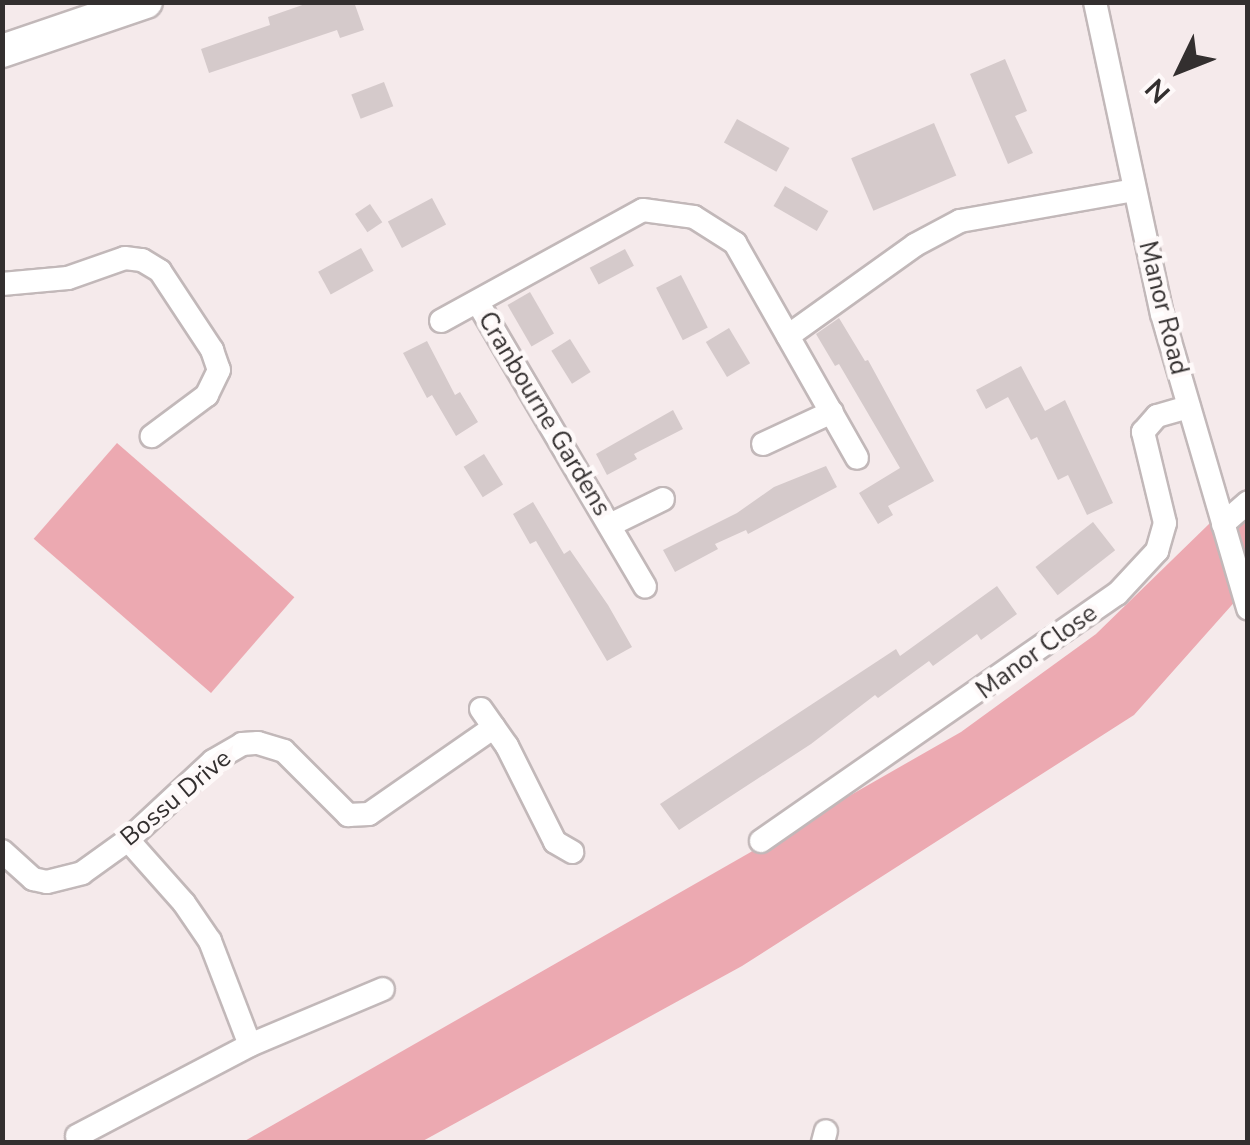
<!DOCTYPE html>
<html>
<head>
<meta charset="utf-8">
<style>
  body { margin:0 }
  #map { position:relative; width:1250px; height:1145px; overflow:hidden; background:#f5eaeb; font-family:"Nunito Sans",sans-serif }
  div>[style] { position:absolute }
  .green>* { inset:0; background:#eca9b1; transform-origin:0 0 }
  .building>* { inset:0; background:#d5cacb; transform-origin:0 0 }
  .roads { filter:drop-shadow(2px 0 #c2b8b9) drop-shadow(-2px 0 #c2b8b9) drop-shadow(0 2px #c2b8b9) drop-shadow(0 -2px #c2b8b9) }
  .minor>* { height:22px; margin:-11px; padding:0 11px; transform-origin:11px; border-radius:11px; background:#fff }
  .secondary>* { height:32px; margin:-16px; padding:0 16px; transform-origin:16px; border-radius:16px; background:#fff }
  span { translate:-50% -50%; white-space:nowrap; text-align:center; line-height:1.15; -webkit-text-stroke:9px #fef9f9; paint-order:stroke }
  .street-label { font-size:25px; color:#332f2f }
  .frame { position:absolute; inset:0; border:5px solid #332f2f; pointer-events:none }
  .north { position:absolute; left:1130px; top:20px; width:100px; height:100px; -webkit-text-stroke:8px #fef9f9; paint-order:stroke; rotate:227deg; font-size:28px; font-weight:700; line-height:40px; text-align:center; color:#332f2f }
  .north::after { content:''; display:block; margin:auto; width:35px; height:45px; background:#332f2f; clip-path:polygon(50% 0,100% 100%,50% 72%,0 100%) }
</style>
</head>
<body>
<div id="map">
  <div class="green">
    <i style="left:117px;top:443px;width:235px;height:127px;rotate:41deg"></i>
    <i style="clip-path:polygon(1247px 487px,1247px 588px,1134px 715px,742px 966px,421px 1142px,243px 1142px,961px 732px,1096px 634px)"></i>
  </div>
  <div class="building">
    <i style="clip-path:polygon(311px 2px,354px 2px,364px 30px,340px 38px,337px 30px,209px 73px,201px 49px,270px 25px,268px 17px)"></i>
    <i style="clip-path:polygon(1005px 59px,1027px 111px,1015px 116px,1033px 153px,1008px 164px,970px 74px)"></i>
    <i style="left:384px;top:82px;width:26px;height:35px;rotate:69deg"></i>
    <i style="left:737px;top:119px;width:60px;height:27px;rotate:29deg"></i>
    <i style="left:934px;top:123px;width:57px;height:90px;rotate:67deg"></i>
    <i style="left:785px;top:186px;width:50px;height:23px;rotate:30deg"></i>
    <i style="left:432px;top:198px;width:30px;height:50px;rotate:62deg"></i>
    <i style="left:370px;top:204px;width:22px;height:18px;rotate:56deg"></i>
    <i style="left:361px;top:248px;width:26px;height:49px;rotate:61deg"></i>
    <i style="left:625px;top:249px;width:19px;height:40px;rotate:62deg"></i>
    <i style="left:681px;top:275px;width:59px;height:28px;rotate:63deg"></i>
    <i style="left:530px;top:292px;width:48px;height:26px;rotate:60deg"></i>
    <i style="clip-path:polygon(839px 318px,865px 361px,868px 360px,934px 481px,888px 506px,893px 515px,878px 524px,859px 493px,900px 468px,839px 364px,835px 366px,816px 334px)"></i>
    <i style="left:729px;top:328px;width:41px;height:27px;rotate:59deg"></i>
    <i style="left:570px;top:339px;width:39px;height:22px;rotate:58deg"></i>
    <i style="clip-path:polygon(427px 341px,455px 395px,460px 392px,478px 422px,456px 436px,432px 395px,427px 398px,403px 353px)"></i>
    <i style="clip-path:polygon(1021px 366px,1045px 411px,1065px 400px,1113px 503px,1087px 515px,1068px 475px,1058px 480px,1037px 437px,1031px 440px,1008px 397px,986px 409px,976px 390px)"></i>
    <i style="clip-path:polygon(673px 410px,683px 429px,634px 454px,637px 459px,607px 475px,596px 454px)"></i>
    <i style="left:484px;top:454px;width:36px;height:24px;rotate:58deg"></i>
    <i style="clip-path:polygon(826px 466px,837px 487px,748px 534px,746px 530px,715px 544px,718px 549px,675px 572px,663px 550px,737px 513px,774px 487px)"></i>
    <i style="clip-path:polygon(533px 502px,564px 554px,570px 550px,608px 605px,632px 647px,607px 661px,536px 541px,530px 544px,513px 514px)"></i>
    <i style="left:1093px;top:522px;width:36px;height:73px;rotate:52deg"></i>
    <i style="clip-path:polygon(997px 586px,1017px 614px,981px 640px,977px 634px,933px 666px,929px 661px,878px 698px,875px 695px,811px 744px,679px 830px,660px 804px,896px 649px,900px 656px)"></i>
  </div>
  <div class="roads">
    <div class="minor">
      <i style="left:1095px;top:2px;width:319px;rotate:77.9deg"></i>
      <i style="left:1162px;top:314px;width:307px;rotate:73.7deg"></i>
      <i style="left:2px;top:284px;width:66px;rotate:-5.2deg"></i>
      <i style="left:68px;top:278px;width:60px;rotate:-19.3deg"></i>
      <i style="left:125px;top:258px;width:17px;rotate:7deg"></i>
      <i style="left:142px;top:260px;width:21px;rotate:31deg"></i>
      <i style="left:160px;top:271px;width:95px;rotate:56.6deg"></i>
      <i style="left:212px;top:350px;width:21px;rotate:71deg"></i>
      <i style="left:219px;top:370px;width:28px;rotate:116deg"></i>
      <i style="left:207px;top:395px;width:69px;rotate:143.3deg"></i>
      <i style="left:478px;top:303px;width:329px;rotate:59.5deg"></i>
      <i style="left:441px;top:321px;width:230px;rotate:-28.8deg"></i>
      <i style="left:643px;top:210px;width:51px;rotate:7.8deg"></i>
      <i style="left:694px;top:217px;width:49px;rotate:32.4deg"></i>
      <i style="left:735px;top:243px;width:247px;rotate:60.4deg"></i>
      <i style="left:788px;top:336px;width:156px;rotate:-35.6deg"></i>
      <i style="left:915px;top:245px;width:51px;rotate:-28.1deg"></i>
      <i style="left:960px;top:221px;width:177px;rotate:-10.1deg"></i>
      <i style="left:763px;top:444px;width:76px;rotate:-24.9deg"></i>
      <i style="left:1223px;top:524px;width:33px;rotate:-41deg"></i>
      <i style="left:610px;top:525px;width:59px;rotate:-26.1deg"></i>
      <i style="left:481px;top:709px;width:45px;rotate:54.9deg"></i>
      <i style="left:507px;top:746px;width:107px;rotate:63.4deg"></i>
      <i style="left:555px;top:842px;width:20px;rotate:30deg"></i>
      <i style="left:128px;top:840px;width:84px;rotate:48.4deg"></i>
      <i style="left:184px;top:903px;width:46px;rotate:55.6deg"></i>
      <i style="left:210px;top:941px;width:111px;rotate:69deg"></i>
      <i style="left:761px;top:841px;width:433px;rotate:-34.8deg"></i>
      <i style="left:1117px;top:594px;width:59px;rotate:-47.1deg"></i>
      <i style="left:1157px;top:551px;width:29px;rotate:-74deg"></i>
      <i style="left:1165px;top:523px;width:94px;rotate:-103.6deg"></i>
      <i style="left:1143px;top:432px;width:21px;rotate:-49deg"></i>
      <i style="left:1157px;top:416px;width:33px;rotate:-16deg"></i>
      <i style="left:2px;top:851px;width:42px;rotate:42.1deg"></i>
      <i style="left:33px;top:879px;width:14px;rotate:12deg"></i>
      <i style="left:47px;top:882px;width:36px;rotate:-14deg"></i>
      <i style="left:82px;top:873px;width:57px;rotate:-35.7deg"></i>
      <i style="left:128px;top:840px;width:116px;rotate:-42.9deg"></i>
      <i style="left:213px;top:761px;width:34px;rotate:-30deg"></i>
      <i style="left:242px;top:744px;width:16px;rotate:-4deg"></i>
      <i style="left:258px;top:743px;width:27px;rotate:17deg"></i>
      <i style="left:284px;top:751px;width:91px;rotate:45deg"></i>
      <i style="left:348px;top:815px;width:21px;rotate:-3deg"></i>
      <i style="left:369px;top:814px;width:152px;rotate:-34.8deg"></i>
      <i style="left:77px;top:1136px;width:195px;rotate:-27.7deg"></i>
      <i style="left:250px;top:1045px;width:144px;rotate:-22.8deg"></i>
      <i style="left:823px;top:1142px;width:11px;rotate:-75deg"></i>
    </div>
    <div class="secondary">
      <i style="left:2px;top:51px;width:152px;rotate:-18.8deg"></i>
    </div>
  </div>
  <div class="street-label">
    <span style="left:1163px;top:308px;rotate:76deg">Manor Road</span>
    <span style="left:544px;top:414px;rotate:59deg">Cranbourne Gardens</span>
    <span style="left:1037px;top:652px;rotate:-36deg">Manor Close</span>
    <span style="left:176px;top:798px;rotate:-40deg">Bossu Drive</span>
  </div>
  <div class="frame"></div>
  <div class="north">N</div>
</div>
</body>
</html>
